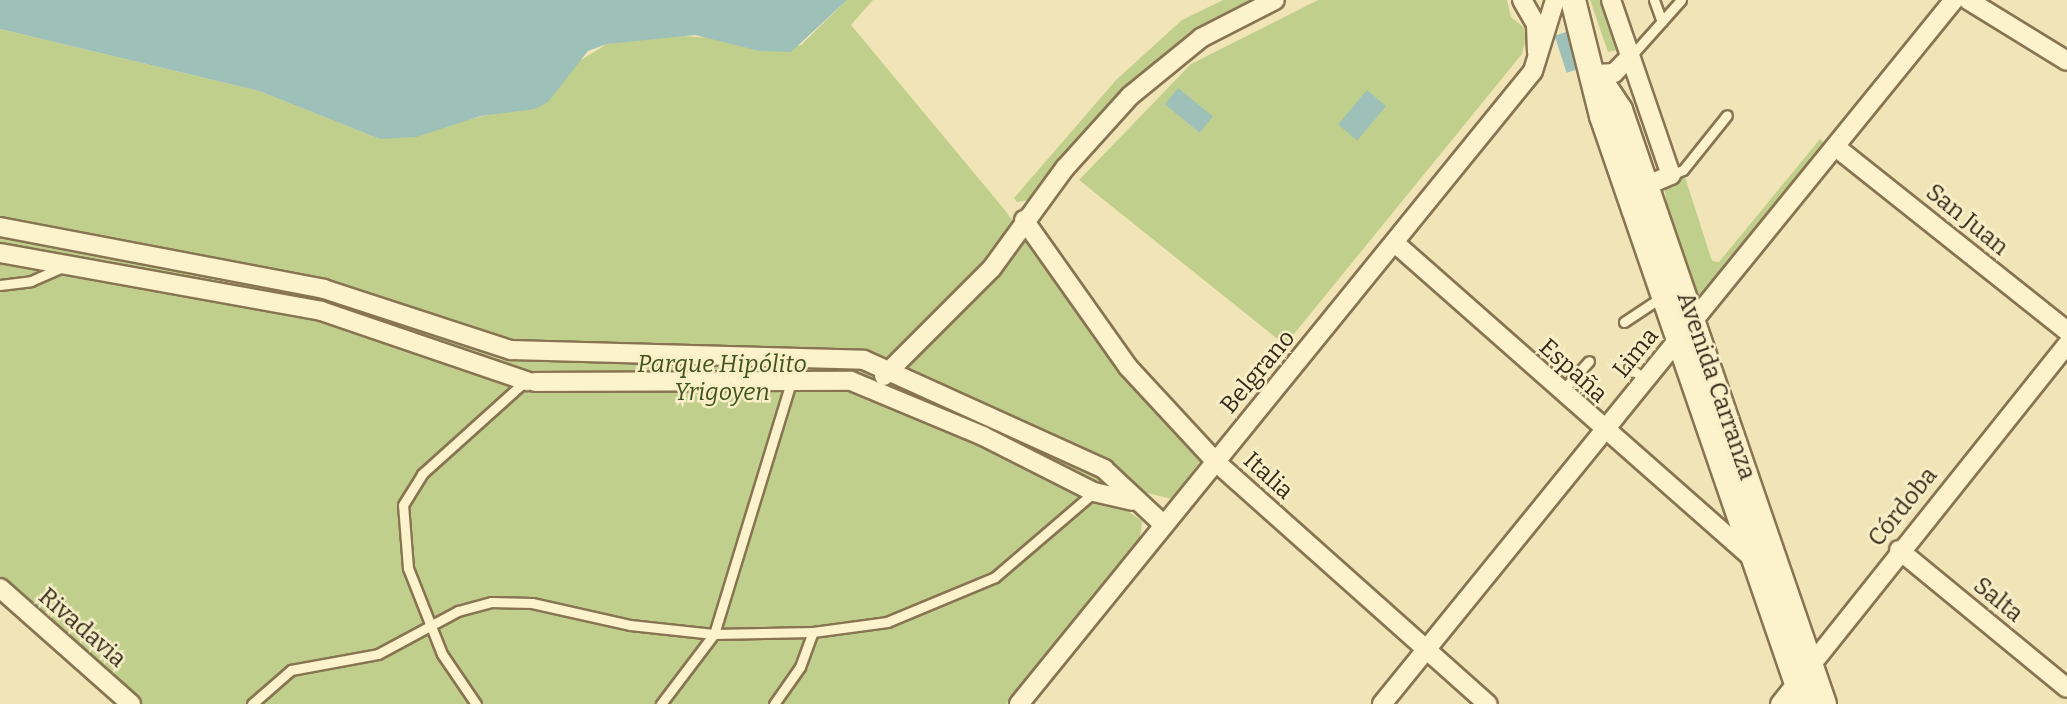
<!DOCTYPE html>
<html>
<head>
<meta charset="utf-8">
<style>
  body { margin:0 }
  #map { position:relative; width:2067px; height:704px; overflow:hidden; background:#f1e5b8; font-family:Bitter,serif }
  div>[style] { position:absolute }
  .green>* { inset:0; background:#c1cf8c }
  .water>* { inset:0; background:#9dc1b9; transform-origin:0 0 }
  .roads { filter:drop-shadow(2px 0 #887452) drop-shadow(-2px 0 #887452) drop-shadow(0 2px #887452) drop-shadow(0 -2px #887452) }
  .service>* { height:9px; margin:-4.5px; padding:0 4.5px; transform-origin:4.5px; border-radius:4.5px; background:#fcf2cb }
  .minor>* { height:18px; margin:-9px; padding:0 9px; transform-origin:9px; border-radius:9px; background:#fcf2cb }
  .secondary>* { height:24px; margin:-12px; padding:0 12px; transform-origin:12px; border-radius:12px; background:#fcf2cb }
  span { translate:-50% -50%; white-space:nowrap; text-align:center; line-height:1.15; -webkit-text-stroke:5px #f8efc8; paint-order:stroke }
  .street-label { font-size:24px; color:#352919 }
  .park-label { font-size:24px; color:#41541d; font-style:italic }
</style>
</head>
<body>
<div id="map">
  <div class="green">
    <i style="clip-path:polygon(847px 0,873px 0,851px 25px,1004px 209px,1121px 368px,1202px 459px,1172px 499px,1139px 491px,1125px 509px,1142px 521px,1140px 538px,1007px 704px,142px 704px,0 578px,0 29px,259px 91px,380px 139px,548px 102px,576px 63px,607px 44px,668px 35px,713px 38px,759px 51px,801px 45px)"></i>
    <i style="clip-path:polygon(1223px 0,1255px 0,1193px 31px,1127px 87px,1029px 200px,1017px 202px,1014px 198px,1116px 80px,1182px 20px)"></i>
    <i style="clip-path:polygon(1318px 0,1507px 0,1511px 17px,1528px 31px,1522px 54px,1285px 345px,1079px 180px,1191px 64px)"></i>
    <i style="clip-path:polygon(1590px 0,1603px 0,1618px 50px,1608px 52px)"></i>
    <i style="clip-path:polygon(1820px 139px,1828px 146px,1697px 297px,1672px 233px,1664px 186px,1685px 177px,1712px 261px,1719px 262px)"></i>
  </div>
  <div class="water">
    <i style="clip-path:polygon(0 0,847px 0,791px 52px,759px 51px,695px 35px,607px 44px,588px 51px,548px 102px,535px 109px,481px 116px,416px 137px,380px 139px,259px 91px,0 29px)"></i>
    <i style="left:1566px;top:32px;width:39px;height:12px;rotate:72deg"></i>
    <i style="left:1178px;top:88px;width:45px;height:21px;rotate:39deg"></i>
    <i style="left:1367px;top:90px;width:25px;height:45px;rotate:40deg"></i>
  </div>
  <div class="roads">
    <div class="service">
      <i style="left:1654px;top:0;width:23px;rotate:70deg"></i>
      <i style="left:1631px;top:56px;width:75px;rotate:-48.2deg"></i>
      <i style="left:1671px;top:175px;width:13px;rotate:-23deg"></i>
      <i style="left:1683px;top:170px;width:70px;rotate:-51.3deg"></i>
      <i style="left:0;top:285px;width:31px;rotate:-7deg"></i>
      <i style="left:31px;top:281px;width:35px;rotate:-24deg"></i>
      <i style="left:1624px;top:322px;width:47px;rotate:-33.7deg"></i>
      <i style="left:1629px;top:367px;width:21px;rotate:37deg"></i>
      <i style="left:1560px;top:393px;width:43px;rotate:-47.8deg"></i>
      <i style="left:252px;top:704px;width:52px;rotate:-41.1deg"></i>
      <i style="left:291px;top:670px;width:88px;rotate:-10.4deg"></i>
      <i style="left:378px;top:654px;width:91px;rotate:-28.3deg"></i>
      <i style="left:458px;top:611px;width:34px;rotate:-15deg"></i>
      <i style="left:491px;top:602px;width:41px;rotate:1.4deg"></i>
      <i style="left:532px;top:603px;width:100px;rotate:12.7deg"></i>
      <i style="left:630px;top:625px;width:84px;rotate:6.1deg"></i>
      <i style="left:714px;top:634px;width:99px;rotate:-1.2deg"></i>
      <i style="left:813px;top:632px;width:75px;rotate:-7.7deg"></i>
      <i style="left:887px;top:622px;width:117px;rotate:-22.6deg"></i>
      <i style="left:995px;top:577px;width:130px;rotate:-40.6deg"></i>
      <i style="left:476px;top:704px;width:60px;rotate:-124.2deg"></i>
      <i style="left:442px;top:654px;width:92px;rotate:-111.6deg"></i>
      <i style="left:408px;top:568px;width:63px;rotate:-94.5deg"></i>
      <i style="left:403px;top:505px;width:36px;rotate:-58deg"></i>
      <i style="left:422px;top:474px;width:137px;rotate:-42deg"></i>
      <i style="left:661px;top:704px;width:88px;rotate:-52.9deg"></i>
      <i style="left:714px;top:634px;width:267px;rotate:-73deg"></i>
      <i style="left:774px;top:704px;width:45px;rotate:-54.9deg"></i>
      <i style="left:800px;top:667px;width:37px;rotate:-70deg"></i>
    </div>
    <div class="minor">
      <i style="left:1522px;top:0;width:28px;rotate:60deg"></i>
      <i style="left:1536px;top:24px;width:28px;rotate:88deg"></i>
      <i style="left:1611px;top:0;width:185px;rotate:71.1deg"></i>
      <i style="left:1671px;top:175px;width:28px;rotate:157deg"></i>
      <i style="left:1968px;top:0;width:116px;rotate:31.6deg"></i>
      <i style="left:1597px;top:74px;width:17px;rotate:-3deg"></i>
      <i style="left:1614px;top:73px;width:23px;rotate:-45deg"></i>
      <i style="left:1837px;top:148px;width:294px;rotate:38.5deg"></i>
      <i style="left:1024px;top:220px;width:180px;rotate:54.7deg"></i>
      <i style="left:1128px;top:367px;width:129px;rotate:47.2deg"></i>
      <i style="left:1216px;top:462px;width:364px;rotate:41.7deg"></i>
      <i style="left:0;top:227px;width:330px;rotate:10.8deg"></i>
      <i style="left:324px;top:289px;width:197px;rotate:18.1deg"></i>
      <i style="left:511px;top:350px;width:353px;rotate:1.6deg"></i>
      <i style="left:864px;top:360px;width:264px;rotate:24.4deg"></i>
      <i style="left:1104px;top:469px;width:82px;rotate:43deg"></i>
      <i style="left:1396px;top:244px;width:478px;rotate:41.4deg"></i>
      <i style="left:0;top:253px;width:326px;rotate:10.2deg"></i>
      <i style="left:321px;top:311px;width:218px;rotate:18.8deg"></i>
      <i style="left:884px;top:376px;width:153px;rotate:-45deg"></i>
      <i style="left:992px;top:268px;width:124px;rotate:-53.9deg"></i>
      <i style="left:1065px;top:168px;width:97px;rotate:-47.9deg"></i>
      <i style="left:1130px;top:96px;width:92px;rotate:-39.2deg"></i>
      <i style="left:1201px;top:38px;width:83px;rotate:-27.2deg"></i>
      <i style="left:535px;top:382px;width:316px;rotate:-0.2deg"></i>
      <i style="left:851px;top:381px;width:143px;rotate:22.6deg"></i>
      <i style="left:983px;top:436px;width:124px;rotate:26.8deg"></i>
      <i style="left:1094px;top:492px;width:39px;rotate:13deg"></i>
      <i style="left:1899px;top:550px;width:217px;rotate:39.4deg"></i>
      <i style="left:0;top:588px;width:175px;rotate:41.5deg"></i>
      <i style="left:1019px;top:704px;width:815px;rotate:-50.92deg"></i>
      <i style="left:1533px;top:71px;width:74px;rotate:-72.8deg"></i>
      <i style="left:1382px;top:704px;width:907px;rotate:-50.91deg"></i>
      <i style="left:1780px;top:704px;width:460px;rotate:-51.4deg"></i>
    </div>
    <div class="secondary">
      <i style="left:1573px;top:0;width:120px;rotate:76deg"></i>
      <i style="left:1602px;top:116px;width:622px;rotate:71.04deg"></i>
      <i style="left:1600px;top:80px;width:36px;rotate:56deg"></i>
      <i style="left:1620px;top:110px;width:628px;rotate:71.05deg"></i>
    </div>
  </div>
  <div class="street-label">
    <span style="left:1967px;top:220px;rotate:39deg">San Juan</span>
    <span style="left:1636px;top:353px;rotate:-51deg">Lima</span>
    <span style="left:1573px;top:371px;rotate:42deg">España</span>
    <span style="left:1258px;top:372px;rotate:-50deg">Belgrano</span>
    <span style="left:1716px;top:386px;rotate:71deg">Avenida Carranza</span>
    <span style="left:1268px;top:476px;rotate:42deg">Italia</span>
    <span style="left:1903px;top:507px;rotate:-51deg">Córdoba</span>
    <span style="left:1998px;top:600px;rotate:39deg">Salta</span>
    <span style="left:82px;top:628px;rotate:41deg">Rivadavia</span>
  </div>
  <div class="park-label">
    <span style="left:722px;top:379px">Parque Hipólito<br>Yrigoyen</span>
  </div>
</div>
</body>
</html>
